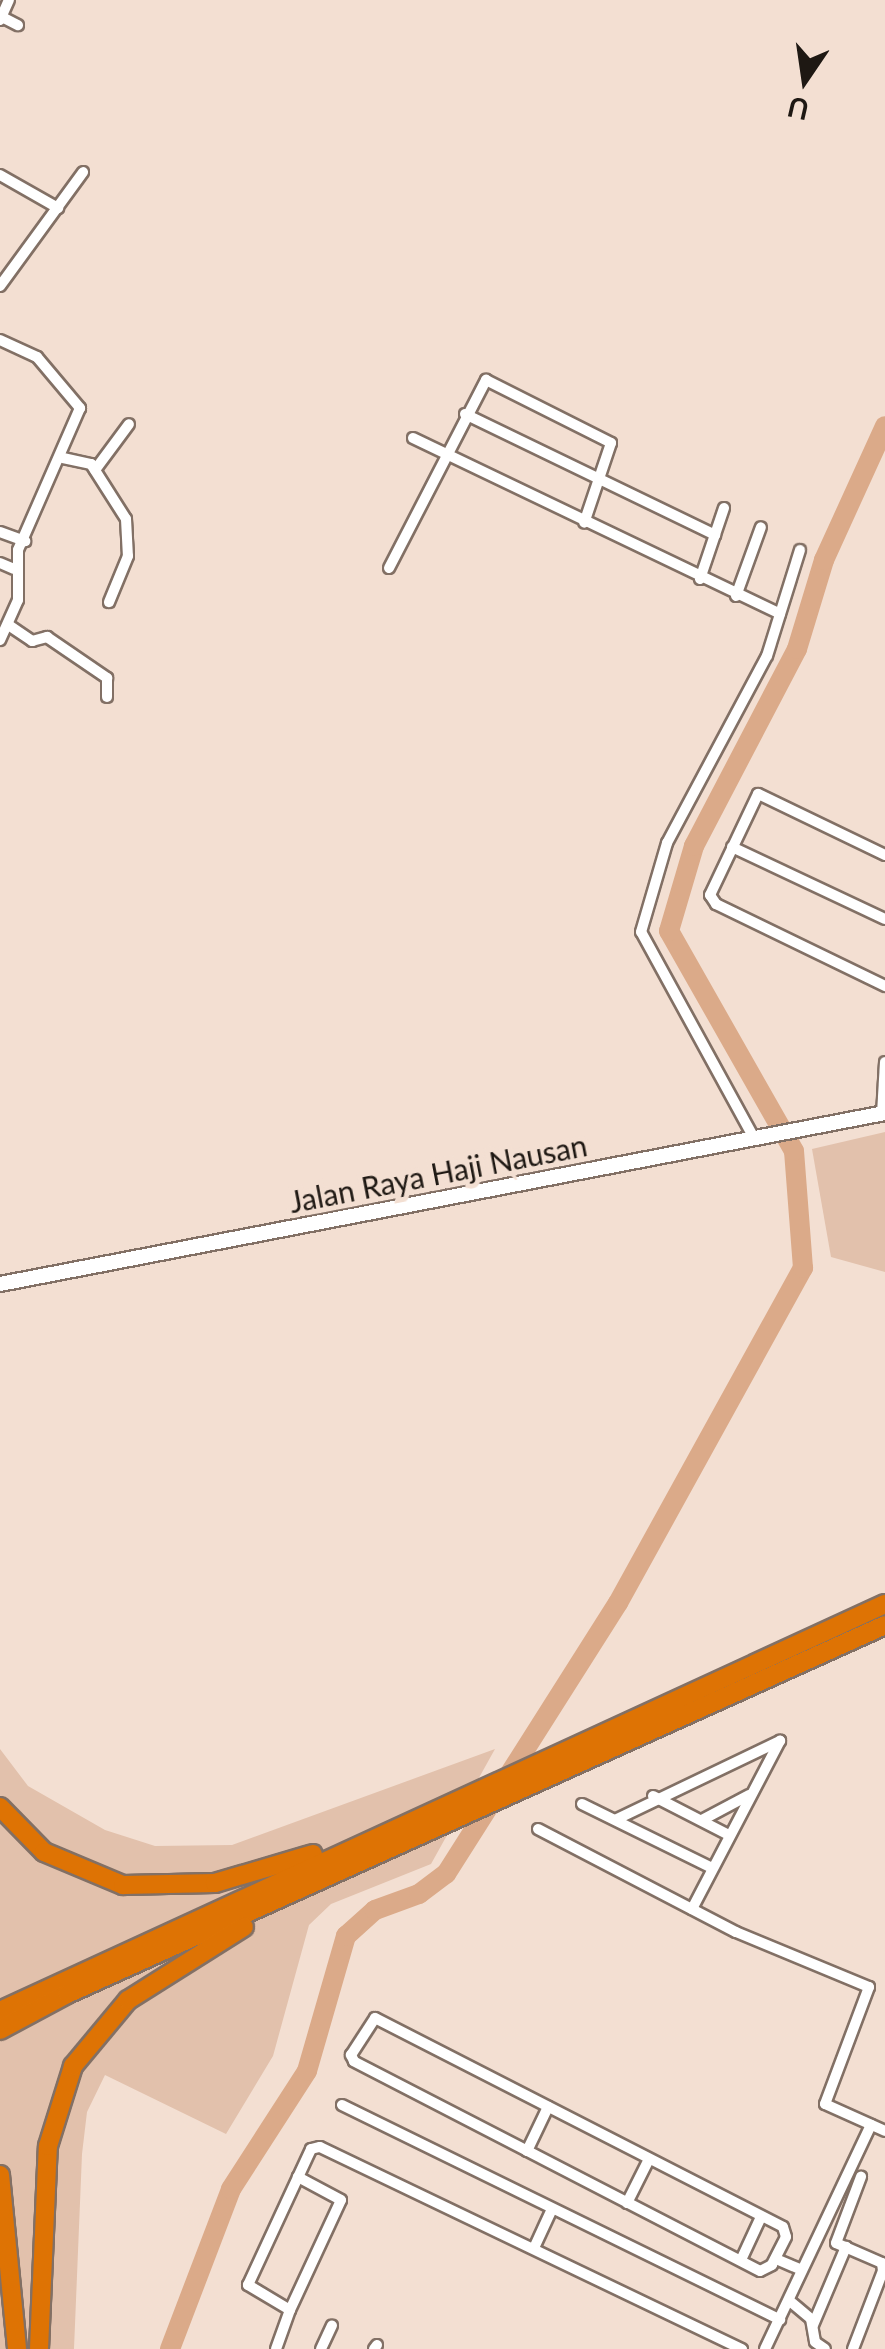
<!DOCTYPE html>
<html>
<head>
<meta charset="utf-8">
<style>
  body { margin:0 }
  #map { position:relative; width:885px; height:2349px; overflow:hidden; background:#f3dfd2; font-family:Lato,sans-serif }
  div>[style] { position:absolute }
  .green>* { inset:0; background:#e2c1ac }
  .river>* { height:20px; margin:-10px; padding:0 10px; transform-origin:10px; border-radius:10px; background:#dbaa89 }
  .roads { filter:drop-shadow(2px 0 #827065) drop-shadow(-2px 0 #827065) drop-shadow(0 2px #827065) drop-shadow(0 -2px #827065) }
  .street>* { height:10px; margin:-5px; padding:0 5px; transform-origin:5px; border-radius:5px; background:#fff }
  .secondary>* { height:14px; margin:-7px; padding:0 7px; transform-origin:7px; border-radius:7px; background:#fff }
  .highway>* { height:18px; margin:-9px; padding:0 9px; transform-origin:9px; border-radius:9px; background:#de7304 }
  span { translate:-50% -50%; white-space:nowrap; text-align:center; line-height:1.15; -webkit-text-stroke:10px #f3dfd2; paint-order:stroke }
  .street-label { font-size:30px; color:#1e1813 }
  .north { position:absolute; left:755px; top:30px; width:100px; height:100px; -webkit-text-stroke:8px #f3dfd2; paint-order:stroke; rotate:193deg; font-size:28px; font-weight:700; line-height:40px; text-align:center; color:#1e1813 }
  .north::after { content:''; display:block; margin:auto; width:35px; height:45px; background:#1e1813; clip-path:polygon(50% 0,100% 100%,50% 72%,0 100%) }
</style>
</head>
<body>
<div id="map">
  <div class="green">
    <i style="clip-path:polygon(885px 1132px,885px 1272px,831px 1257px,812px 1149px)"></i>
    <i style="clip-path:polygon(0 1749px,28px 1786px,105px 1830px,155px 1846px,232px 1845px,495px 1749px,431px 1864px,331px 1904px,309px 1925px,273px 2056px,226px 2134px,105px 2075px,87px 2112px,82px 2154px,74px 2349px,0 2349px)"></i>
  </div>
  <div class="river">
    <i style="left:170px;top:2349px;width:171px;rotate:-69.1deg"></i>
    <i style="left:231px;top:2189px;width:140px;rotate:-57.2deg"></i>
    <i style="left:307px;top:2071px;width:141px;rotate:-73.9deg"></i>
    <i style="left:346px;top:1936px;width:39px;rotate:-42deg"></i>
    <i style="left:375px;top:1910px;width:47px;rotate:-20deg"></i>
    <i style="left:419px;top:1894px;width:34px;rotate:-37deg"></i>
    <i style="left:446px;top:1874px;width:321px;rotate:-57.6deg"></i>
    <i style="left:618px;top:1603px;width:383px;rotate:-61.1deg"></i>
    <i style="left:803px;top:1268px;width:117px;rotate:-94.4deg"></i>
    <i style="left:794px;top:1151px;width:253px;rotate:-119.6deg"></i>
    <i style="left:669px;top:931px;width:89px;rotate:-73.6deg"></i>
    <i style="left:694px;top:846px;width:222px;rotate:-62.4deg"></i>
    <i style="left:797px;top:649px;width:93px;rotate:-73.1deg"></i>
    <i style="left:824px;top:560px;width:147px;rotate:-65.5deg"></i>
  </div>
  <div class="roads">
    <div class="street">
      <i style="left:2px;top:17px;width:18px;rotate:27deg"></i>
      <i style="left:0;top:20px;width:22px;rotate:-66deg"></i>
      <i style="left:0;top:175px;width:67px;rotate:29.6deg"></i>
      <i style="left:0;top:286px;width:141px;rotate:-53.9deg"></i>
      <i style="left:0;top:340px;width:41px;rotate:24.7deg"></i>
      <i style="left:37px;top:357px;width:67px;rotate:49.9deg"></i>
      <i style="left:80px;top:408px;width:155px;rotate:113.6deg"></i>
      <i style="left:18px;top:550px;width:50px;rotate:90deg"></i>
      <i style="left:18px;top:600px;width:44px;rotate:114.2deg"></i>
      <i style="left:465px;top:414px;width:278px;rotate:25.8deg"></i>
      <i style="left:413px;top:438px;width:407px;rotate:25.6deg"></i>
      <i style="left:63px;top:458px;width:29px;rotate:12deg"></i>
      <i style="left:91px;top:464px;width:65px;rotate:57.5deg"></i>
      <i style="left:126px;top:519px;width:37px;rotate:87deg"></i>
      <i style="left:128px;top:556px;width:50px;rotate:112.4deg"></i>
      <i style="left:95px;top:470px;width:57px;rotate:-53.5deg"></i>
      <i style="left:0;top:532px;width:27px;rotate:20deg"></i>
      <i style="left:0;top:563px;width:15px;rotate:23deg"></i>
      <i style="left:389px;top:568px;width:212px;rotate:-62.7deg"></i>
      <i style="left:486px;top:380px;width:140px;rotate:26.7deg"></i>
      <i style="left:611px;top:443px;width:84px;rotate:108.6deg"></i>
      <i style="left:700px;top:579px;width:75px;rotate:-71.3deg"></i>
      <i style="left:736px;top:596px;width:73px;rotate:-70.1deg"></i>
      <i style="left:10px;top:626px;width:27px;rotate:34deg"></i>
      <i style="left:32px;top:641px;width:16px;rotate:-15deg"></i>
      <i style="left:47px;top:637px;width:73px;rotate:34.3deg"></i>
      <i style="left:107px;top:678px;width:19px;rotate:90deg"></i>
      <i style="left:732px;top:847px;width:169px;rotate:25.2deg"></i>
      <i style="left:885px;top:855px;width:141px;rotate:-154.3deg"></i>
      <i style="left:758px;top:794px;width:112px;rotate:115.4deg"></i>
      <i style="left:710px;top:895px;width:11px;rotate:56deg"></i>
      <i style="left:716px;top:904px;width:188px;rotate:25.9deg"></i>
      <i style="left:882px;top:1114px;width:52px;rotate:-86.7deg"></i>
      <i style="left:754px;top:1138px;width:235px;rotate:-118.7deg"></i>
      <i style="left:641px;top:932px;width:93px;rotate:-73.7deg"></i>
      <i style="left:667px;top:843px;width:212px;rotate:-61.9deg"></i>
      <i style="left:767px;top:656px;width:111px;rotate:-72.7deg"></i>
      <i style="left:653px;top:1796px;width:85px;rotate:27.2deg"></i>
      <i style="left:582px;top:1804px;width:145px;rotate:26.2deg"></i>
      <i style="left:617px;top:1819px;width:181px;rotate:-25.6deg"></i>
      <i style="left:702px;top:1820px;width:53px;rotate:-28deg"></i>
      <i style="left:538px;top:1829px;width:223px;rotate:27.5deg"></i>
      <i style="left:736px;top:1932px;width:144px;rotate:22.5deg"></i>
      <i style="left:869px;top:1987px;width:125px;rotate:110.6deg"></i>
      <i style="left:825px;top:2104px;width:66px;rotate:24.2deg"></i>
      <i style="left:692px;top:1909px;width:190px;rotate:-62.4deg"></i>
      <i style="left:375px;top:2018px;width:458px;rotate:27.1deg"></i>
      <i style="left:783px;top:2227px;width:10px;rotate:73deg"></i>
      <i style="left:786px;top:2237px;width:31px;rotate:117deg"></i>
      <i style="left:772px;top:2265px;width:13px;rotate:153deg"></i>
      <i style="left:760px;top:2271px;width:457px;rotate:-152.7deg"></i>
      <i style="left:354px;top:2061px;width:7px;rotate:-117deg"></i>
      <i style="left:351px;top:2055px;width:44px;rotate:-57deg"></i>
      <i style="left:342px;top:2105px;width:488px;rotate:26.1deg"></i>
      <i style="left:527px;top:2151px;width:49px;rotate:-64.5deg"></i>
      <i style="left:627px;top:2203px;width:49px;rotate:-63.4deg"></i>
      <i style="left:534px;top:2248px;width:43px;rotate:-65.2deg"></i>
      <i style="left:776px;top:2259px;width:28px;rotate:23deg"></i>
      <i style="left:741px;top:2260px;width:47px;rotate:-65.1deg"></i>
      <i style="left:791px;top:2302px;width:26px;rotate:40deg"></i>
      <i style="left:811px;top:2319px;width:23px;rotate:80deg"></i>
      <i style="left:815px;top:2342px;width:12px;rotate:35deg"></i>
      <i style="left:290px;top:2310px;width:121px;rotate:-65.1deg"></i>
      <i style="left:341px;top:2200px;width:49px;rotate:-151.9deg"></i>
      <i style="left:813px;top:2325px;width:85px;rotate:-67.1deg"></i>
      <i style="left:276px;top:2349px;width:41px;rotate:-70.3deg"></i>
      <i style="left:290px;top:2310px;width:49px;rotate:-149.2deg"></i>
      <i style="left:248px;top:2285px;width:150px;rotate:-65.1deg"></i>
      <i style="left:311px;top:2149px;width:9px;rotate:-13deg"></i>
      <i style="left:320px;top:2147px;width:468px;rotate:25.6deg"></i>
      <i style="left:321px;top:2349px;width:26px;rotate:-65deg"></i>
      <i style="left:374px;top:2349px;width:5px;rotate:-53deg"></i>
      <i style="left:765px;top:2349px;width:248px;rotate:-64.7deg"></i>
      <i style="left:853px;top:2349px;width:84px;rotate:-69deg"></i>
      <i style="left:883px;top:2271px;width:8px;rotate:-97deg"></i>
      <i style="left:882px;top:2263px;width:50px;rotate:-156.5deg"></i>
      <i style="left:836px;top:2243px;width:71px;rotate:-69.3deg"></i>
    </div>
    <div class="secondary">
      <i style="left:0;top:1284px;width:901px;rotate:-10.94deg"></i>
    </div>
    <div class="highway">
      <i style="left:0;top:1807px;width:63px;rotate:45.6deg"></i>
      <i style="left:44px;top:1852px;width:86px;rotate:22.7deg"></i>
      <i style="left:123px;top:1885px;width:92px;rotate:-1.2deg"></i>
      <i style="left:215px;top:1883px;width:102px;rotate:-16.5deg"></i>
      <i style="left:0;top:2011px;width:974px;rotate:-24.7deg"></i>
      <i style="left:0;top:2030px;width:76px;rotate:-28.2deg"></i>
      <i style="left:67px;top:1994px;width:897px;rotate:-24.28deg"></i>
      <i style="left:0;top:2175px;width:175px;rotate:84.4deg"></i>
      <i style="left:39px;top:2349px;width:203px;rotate:-87.5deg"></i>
      <i style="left:48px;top:2146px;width:84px;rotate:-72.6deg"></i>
      <i style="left:73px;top:2066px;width:86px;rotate:-50.2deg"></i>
      <i style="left:128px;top:2000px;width:137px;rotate:-32.2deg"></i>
    </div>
  </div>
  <div class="street-label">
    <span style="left:438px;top:1173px;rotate:-11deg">Jalan Raya Haji Nausan</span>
  </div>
  <div class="north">U</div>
</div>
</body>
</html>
